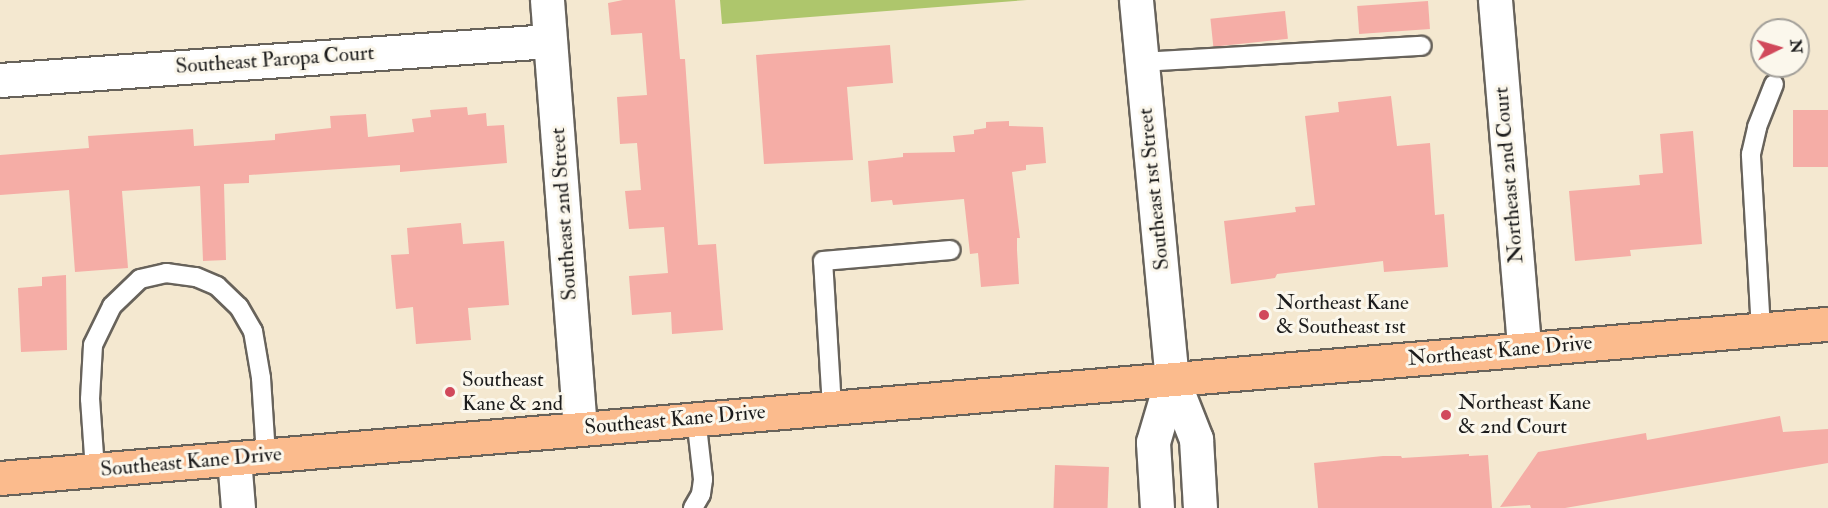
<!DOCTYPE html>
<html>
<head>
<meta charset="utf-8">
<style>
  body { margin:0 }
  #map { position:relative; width:1828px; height:508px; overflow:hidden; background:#f4e8d0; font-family:"IM FELL Double Pica",serif }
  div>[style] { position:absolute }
  .green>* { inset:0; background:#aec66c }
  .building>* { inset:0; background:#f5ada6; transform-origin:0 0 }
  .roads { filter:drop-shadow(2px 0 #68635b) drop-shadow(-2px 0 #68635b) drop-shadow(0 2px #68635b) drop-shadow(0 -2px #68635b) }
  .service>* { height:18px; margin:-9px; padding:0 9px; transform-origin:9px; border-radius:9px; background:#fff }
  .minor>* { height:33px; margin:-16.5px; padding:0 16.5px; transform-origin:16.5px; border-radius:16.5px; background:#fff }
  .tertiary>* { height:33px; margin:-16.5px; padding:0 16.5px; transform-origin:16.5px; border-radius:16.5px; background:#fff }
  .primary>* { height:33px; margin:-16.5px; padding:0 16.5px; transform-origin:16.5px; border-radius:16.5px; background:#fbbb8d }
  .dots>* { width:16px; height:16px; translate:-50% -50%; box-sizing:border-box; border:3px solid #fbf7ec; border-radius:50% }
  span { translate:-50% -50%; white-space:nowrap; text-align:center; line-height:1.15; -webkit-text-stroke:6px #fbf7ec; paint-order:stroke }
  .street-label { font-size:21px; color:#1c1c1c }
  .poi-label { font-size:21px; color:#1c1c1c }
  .left { translate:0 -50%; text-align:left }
  .north { position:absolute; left:1750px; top:18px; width:60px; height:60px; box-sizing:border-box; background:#fbf7ec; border:2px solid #a29f99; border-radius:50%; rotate:85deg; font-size:16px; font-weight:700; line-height:24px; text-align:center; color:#1c1c1c }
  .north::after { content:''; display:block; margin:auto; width:21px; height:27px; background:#d1495b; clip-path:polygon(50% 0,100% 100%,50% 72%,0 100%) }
</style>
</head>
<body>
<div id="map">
  <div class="green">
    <i style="clip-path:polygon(720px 0,1027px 0,722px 24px)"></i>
  </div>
  <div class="building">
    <i style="clip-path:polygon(623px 0,675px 0,680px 59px,685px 59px,698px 245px,716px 244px,723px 330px,672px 334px,671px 312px,632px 315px,629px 276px,668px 273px,664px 227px,629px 229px,625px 191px,641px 190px,637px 143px,620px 144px,617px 97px,647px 95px,642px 33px,611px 35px,608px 3px)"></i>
    <i style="left:1428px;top:1px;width:28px;height:71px;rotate:86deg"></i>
    <i style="left:1285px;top:11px;width:28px;height:75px;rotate:84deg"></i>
    <i style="clip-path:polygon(890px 45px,893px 83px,847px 87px,853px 160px,764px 164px,756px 55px)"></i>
    <i style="clip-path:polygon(1391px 96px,1397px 146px,1430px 143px,1435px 215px,1444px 214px,1448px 267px,1384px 272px,1383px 261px,1277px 274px,1275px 278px,1231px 284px,1224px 221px,1296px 212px,1295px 207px,1315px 205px,1305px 116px,1339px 112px,1338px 102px)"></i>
    <i style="clip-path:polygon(467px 107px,468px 115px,486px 113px,487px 126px,504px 125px,507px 163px,400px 172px,400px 165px,249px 175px,249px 183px,224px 184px,226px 260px,203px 261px,200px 186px,122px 191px,128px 268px,75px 272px,69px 190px,0 195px,0 155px,89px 148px,88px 136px,193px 129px,194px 146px,275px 140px,275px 134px,331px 128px,330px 116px,366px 114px,368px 137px,414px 132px,412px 119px,431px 117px,430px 110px)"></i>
    <i style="left:1828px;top:110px;width:57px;height:35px;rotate:90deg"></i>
    <i style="clip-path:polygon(1009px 121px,1009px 126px,1043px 127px,1046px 163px,1026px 165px,1026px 170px,1012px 172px,1020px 238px,1017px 238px,1017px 250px,1019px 284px,981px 287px,978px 253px,970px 254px,964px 199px,893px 205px,892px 200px,871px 202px,868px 161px,903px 157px,903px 153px,955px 152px,953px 136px,974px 134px,974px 130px,986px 128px,986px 122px)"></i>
    <i style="clip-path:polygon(1693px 131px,1702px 244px,1630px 250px,1631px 256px,1575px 261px,1569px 191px,1640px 185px,1639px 175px,1663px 173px,1660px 134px)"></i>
    <i style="clip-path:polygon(461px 223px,463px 244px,504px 241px,509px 305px,468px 308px,471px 340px,416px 344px,413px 307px,396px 309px,391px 255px,409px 254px,407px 228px)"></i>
    <i style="clip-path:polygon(66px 275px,67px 350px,21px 352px,18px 288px,42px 286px,42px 277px)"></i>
    <i style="clip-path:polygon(1780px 416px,1783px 432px,1828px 429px,1828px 463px,1565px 508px,1531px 508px,1530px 505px,1500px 507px,1538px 452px,1646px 433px,1647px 440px)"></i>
    <i style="clip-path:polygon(1469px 454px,1469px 456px,1488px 455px,1492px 508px,1318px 508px,1314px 463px,1383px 456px,1401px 456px,1402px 458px)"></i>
    <i style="left:1055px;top:465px;width:54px;height:43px;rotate:2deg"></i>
  </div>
  <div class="roads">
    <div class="service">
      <i style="left:1141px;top:62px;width:281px;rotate:-3.3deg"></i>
      <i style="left:1761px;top:330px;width:176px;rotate:-93.3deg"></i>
      <i style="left:1751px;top:154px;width:28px;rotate:-77deg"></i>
      <i style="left:1757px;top:127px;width:46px;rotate:-68.4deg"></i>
      <i style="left:832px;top:407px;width:146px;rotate:-93.5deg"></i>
      <i style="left:823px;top:261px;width:128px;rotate:-4.9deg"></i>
      <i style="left:95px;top:470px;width:71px;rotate:-94deg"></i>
      <i style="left:90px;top:399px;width:54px;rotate:-86.8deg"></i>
      <i style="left:93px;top:345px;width:43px;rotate:-64deg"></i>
      <i style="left:112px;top:306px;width:39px;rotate:-44deg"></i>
      <i style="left:140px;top:279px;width:27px;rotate:-13deg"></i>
      <i style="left:166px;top:273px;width:30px;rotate:8deg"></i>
      <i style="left:196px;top:277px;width:23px;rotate:23deg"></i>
      <i style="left:217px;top:286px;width:30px;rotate:44deg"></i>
      <i style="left:239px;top:307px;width:28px;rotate:60deg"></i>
      <i style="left:253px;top:331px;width:48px;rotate:80.3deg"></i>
      <i style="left:261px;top:378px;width:77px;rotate:86.3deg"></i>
      <i style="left:693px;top:508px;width:16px;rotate:-60deg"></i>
      <i style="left:701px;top:494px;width:15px;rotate:-82deg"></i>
      <i style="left:703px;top:479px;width:61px;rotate:-96.5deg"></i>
    </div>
    <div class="minor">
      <i style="left:547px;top:0;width:429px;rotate:85.6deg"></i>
      <i style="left:1495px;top:0;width:350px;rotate:85.2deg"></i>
      <i style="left:0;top:80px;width:551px;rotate:-4.06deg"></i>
      <i style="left:1172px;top:378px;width:66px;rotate:68.5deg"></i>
      <i style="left:1196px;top:439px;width:69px;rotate:86.7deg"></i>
      <i style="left:234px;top:458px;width:50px;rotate:85.4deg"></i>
      <i style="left:1157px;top:508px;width:66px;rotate:-93.5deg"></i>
      <i style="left:1153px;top:442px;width:67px;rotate:-73.5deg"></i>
    </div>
    <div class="tertiary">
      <i style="left:1136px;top:0;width:380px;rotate:84.6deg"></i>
    </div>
    <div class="primary">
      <i style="left:0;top:478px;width:1834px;rotate:-4.82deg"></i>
    </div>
  </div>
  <div class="dots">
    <i style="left:1264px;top:315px;background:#d1495b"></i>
    <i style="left:450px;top:392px;background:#d1495b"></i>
    <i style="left:1446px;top:415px;background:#d1495b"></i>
  </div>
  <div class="street-label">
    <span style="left:275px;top:60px;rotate:-4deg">Southeast Paropa Court</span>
    <span style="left:1509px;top:175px;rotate:-95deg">Northeast 2nd Court</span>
    <span style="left:1154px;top:189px;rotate:-96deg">Southeast 1st Street</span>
    <span style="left:564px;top:214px;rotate:-94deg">Southeast 2nd Street</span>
    <span style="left:1500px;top:351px;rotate:-5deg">Northeast Kane Drive</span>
    <span style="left:675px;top:420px;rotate:-5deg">Southeast Kane Drive</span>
    <span style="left:191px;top:462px;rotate:-5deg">Southeast Kane Drive</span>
  </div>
  <div class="poi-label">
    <span class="left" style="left:1276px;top:315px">Northeast Kane<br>&amp; Southeast 1st</span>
    <span class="left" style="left:462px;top:392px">Southeast<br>Kane &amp; 2nd</span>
    <span class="left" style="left:1458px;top:415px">Northeast Kane<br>&amp; 2nd Court</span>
  </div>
  <div class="north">N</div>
</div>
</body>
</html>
